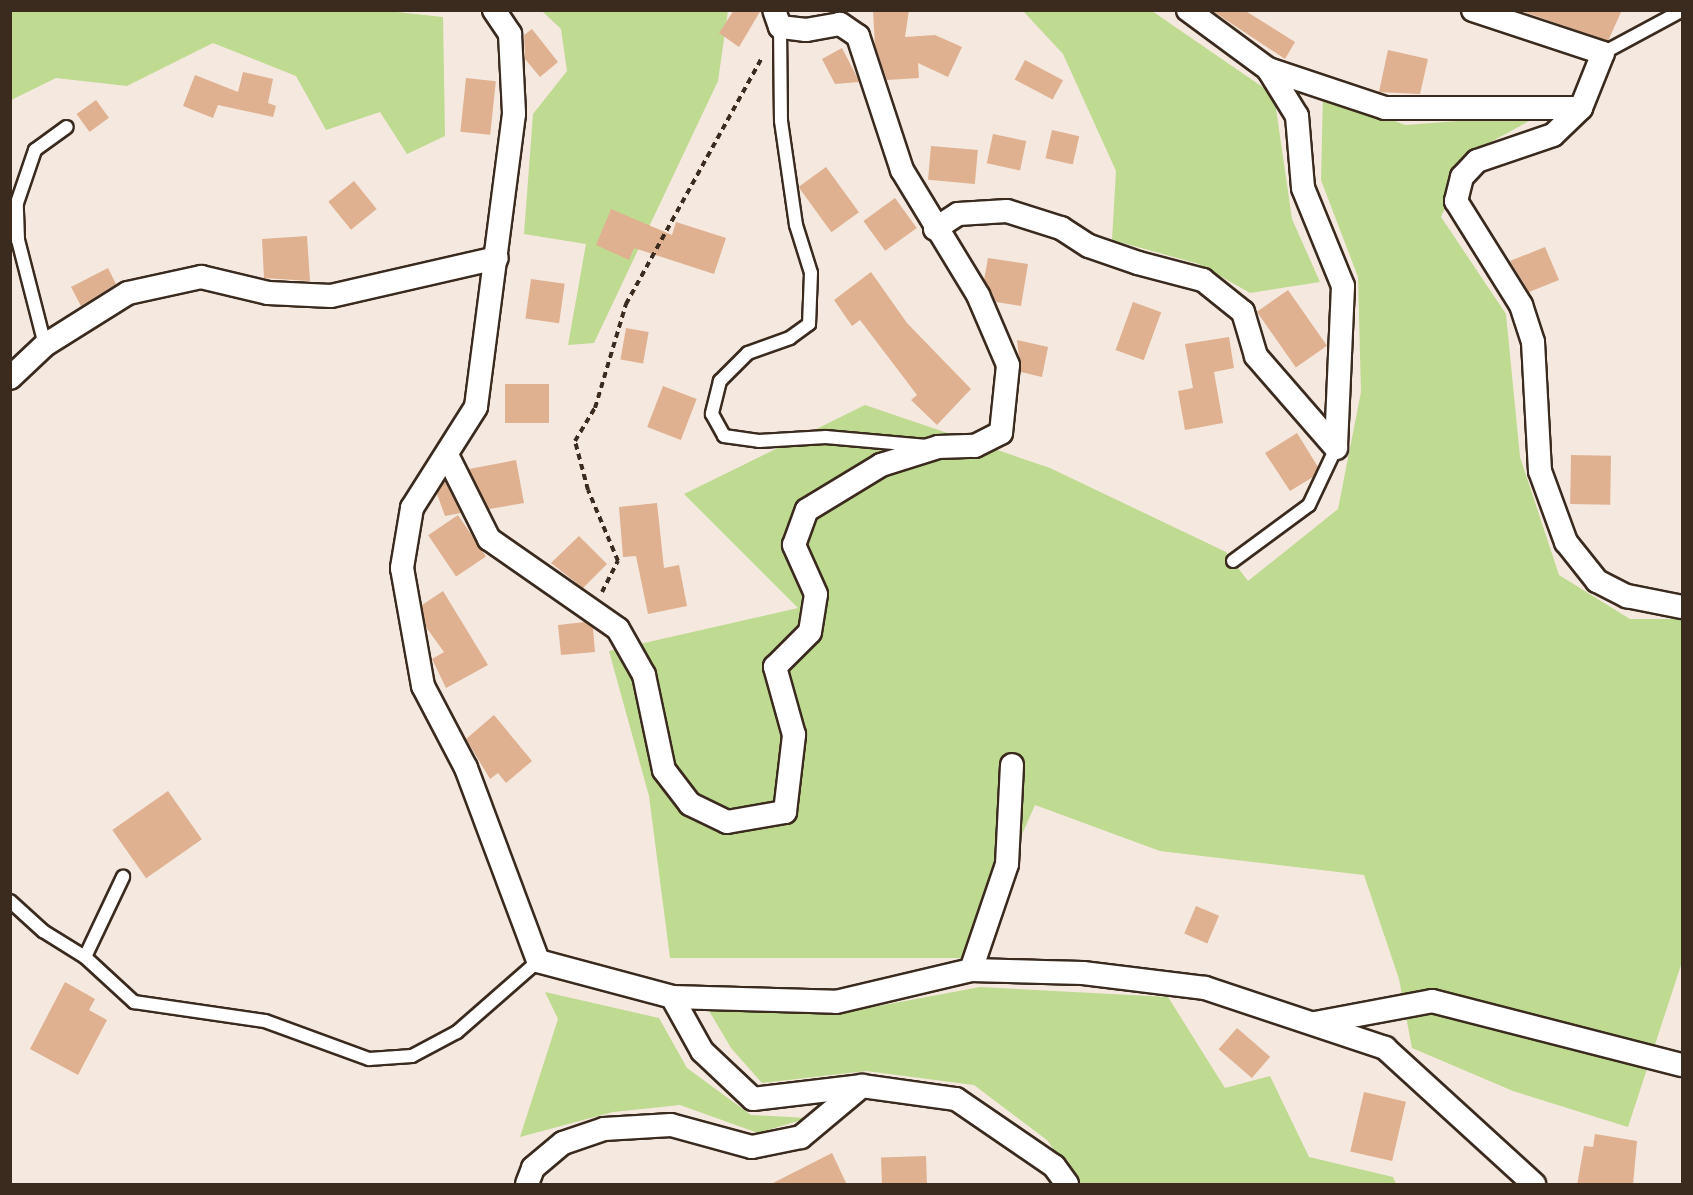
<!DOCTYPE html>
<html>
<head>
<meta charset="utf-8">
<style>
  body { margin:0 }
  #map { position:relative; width:1693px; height:1195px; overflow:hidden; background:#f5e8de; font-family:Dekko,sans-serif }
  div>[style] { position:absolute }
  .green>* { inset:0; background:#bfda91 }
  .building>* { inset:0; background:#dfb190; transform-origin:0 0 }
  .path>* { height:4px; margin-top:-2px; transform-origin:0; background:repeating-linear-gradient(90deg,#3b2a1e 0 6px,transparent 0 10.5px) }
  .roads { filter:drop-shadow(2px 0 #3b2a1e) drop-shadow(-2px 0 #3b2a1e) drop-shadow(0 2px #3b2a1e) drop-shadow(0 -2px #3b2a1e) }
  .lane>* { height:12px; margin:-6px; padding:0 6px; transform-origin:6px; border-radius:6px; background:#fff }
  .street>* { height:22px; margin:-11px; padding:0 11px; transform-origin:11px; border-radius:11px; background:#fff }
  span { translate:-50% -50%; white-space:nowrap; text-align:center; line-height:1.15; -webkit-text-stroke:6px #fff; paint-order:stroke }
  .frame { position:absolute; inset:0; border:12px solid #3b2a1e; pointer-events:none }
</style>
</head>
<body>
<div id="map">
  <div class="green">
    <i style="clip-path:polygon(387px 11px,443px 17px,445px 136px,407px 154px,380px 112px,326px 130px,296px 76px,213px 43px,127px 86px,56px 78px,11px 100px,11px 11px)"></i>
    <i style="clip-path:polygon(542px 11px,728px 11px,718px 81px,594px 343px,568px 345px,586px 244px,524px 234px,533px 114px,567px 71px,561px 29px)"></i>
    <i style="clip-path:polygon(1023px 11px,1152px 11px,1274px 95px,1292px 219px,1320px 282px,1250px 293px,1199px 264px,1112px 240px,1116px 171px,1063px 54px)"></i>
    <i style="clip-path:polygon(1323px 93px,1405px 125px,1540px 115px,1469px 154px,1441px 217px,1506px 314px,1520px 457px,1559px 575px,1630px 619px,1682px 619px,1682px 962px,1628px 1127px,1513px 1091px,1412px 1048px,1399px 979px,1364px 875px,1160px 851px,1035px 805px,967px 958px,670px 958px,649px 796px,609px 651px,798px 608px,684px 494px,865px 405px,1050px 468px,1226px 552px,1248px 581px,1338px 509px,1361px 392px,1358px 277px,1321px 180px)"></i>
    <i style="clip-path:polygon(980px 987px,1168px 997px,1225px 1088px,1270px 1076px,1309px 1157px,1393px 1177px,1396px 1184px,1078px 1184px,1047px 1140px,974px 1085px,866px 1071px,762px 1083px,731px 1048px,708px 1009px,841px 1013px)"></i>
    <i style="clip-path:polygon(545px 992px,659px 1018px,687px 1068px,751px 1115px,808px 1118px,758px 1133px,680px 1105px,613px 1112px,520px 1137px,558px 1019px)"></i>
  </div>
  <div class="building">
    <i style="clip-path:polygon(734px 10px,761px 10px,739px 47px,719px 33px)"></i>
    <i style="clip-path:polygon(873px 10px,909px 10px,905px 37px,935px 35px,962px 47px,948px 77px,918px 63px,919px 78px,887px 80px,875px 46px)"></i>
    <i style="clip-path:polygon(1211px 10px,1244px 10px,1295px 42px,1285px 59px)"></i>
    <i style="clip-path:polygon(1518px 10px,1622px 10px,1608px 41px)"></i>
    <i style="clip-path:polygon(532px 29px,558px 62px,540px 77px,525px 59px,524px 35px)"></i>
    <i style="clip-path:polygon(842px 48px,857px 77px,859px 82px,835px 84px,822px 59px)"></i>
    <i style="clip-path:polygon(1388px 50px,1428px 59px,1420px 94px,1379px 92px)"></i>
    <i style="left:1025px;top:60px;width:43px;height:22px;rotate:28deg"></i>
    <i style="clip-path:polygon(243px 72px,273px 79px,268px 103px,276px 106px,273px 117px,218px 105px,213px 118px,183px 106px,195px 75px,238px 92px)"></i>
    <i style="left:466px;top:78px;width:30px;height:54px;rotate:6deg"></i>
    <i style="left:96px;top:100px;width:22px;height:24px;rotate:54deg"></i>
    <i style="left:1052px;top:130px;width:28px;height:29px;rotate:13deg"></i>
    <i style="left:993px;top:134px;width:34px;height:30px;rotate:12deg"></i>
    <i style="left:931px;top:146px;width:47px;height:34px;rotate:5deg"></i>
    <i style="left:826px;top:167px;width:56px;height:34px;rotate:54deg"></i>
    <i style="left:354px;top:181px;width:36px;height:33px;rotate:51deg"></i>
    <i style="left:895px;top:198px;width:37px;height:39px;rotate:54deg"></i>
    <i style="clip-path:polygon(611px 209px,672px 235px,676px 222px,726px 238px,714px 274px,634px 248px,629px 260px,596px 245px)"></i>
    <i style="clip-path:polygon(307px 236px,310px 281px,264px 278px,262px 239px)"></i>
    <i style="clip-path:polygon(1545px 247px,1559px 280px,1529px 292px,1510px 261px)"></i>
    <i style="clip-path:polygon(988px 258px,1028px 264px,1021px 306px,996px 302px,984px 280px)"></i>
    <i style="clip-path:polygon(108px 268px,116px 284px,81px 306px,71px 287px)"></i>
    <i style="clip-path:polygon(871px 272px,907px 323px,971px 389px,937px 425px,911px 400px,917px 395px,860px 320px,852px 326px,834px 300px)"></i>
    <i style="left:531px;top:279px;width:34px;height:40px;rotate:8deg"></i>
    <i style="left:1288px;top:290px;width:68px;height:38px;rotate:55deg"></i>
    <i style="left:1133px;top:302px;width:30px;height:51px;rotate:20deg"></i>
    <i style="left:626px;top:328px;width:23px;height:32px;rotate:10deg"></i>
    <i style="clip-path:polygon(1229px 337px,1234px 368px,1214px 372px,1223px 423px,1185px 430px,1178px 391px,1193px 388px,1185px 344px)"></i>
    <i style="clip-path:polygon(1017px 340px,1048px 347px,1042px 377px,1021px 372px)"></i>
    <i style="left:549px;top:384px;width:39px;height:44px;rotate:90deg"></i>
    <i style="left:663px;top:386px;width:36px;height:44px;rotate:21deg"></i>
    <i style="clip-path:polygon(1297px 433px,1318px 467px,1313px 477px,1290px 491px,1265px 453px)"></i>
    <i style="left:1571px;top:455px;width:40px;height:49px;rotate:1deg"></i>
    <i style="clip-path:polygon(516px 460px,524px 503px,489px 509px,469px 469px)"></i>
    <i style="clip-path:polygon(445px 481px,461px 513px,445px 516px,437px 494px)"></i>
    <i style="clip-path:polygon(657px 503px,664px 568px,679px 565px,687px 606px,648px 614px,636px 556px,623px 557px,619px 507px)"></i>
    <i style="left:458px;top:515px;width:50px;height:36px;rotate:56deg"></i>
    <i style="clip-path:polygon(579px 536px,607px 564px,583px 588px,551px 563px)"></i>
    <i style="clip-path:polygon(443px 591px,488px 665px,446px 688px,432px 659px,444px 652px,426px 627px,422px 605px)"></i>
    <i style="clip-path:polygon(585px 622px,593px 628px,595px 652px,561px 655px,558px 625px)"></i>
    <i style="clip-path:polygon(494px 715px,532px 761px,506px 783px,498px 773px,490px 779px,466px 739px)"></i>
    <i style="left:168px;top:791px;width:59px;height:68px;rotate:55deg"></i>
    <i style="left:1196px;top:906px;width:25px;height:30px;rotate:23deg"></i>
    <i style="clip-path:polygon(65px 982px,95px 999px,89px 1010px,107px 1020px,78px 1075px,30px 1049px)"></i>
    <i style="left:1237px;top:1028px;width:44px;height:28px;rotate:41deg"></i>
    <i style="left:1364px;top:1092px;width:43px;height:61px;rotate:13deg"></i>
    <i style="clip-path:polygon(1595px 1134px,1637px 1141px,1633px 1185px,1577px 1185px,1584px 1146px,1593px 1147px)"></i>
    <i style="clip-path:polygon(832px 1153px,847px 1185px,769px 1185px)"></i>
    <i style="left:926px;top:1156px;width:29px;height:45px;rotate:88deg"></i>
  </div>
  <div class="path">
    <i style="left:602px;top:592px;width:35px;rotate:-63deg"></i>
    <i style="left:618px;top:561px;width:77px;rotate:-112.9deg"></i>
    <i style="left:588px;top:490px;width:51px;rotate:-104.9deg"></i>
    <i style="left:575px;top:441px;width:39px;rotate:-59deg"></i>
    <i style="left:595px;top:408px;width:109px;rotate:-73.4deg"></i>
    <i style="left:626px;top:304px;width:281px;rotate:-61.1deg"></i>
  </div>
  <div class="roads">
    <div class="lane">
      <i style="left:780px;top:27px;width:94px;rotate:89.4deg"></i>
      <i style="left:781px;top:121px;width:105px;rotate:81.8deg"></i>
      <i style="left:796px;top:225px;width:50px;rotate:72.6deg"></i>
      <i style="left:811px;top:273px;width:51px;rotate:92.2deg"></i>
      <i style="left:809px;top:324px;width:24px;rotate:144deg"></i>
      <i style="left:790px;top:338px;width:45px;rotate:160.3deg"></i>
      <i style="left:748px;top:353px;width:40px;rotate:135deg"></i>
      <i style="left:720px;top:381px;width:34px;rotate:104deg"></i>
      <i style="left:712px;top:414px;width:25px;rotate:61deg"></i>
      <i style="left:724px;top:436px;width:35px;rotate:8deg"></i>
      <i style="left:759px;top:441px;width:67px;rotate:-3.4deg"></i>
      <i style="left:826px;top:437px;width:101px;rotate:5.1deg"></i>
      <i style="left:1603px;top:53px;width:89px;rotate:-28.3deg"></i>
      <i style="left:45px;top:345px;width:108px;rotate:-104.4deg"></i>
      <i style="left:18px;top:240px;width:37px;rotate:-92deg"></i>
      <i style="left:17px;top:203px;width:56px;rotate:-71.2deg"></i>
      <i style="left:35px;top:150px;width:39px;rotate:-36deg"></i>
      <i style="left:1233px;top:561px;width:94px;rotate:-36.4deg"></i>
      <i style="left:1309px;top:505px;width:63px;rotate:-64.7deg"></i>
      <i style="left:10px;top:901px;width:45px;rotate:42.3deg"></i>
      <i style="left:43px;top:931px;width:49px;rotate:31.8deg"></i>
      <i style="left:85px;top:957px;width:67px;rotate:42.6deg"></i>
      <i style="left:134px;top:1002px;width:132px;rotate:8.3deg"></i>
      <i style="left:265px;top:1021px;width:111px;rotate:20.1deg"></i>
      <i style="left:369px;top:1059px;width:43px;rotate:-4deg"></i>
      <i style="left:412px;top:1056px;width:51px;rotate:-28.1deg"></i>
      <i style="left:457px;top:1032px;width:108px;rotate:-41.2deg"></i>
      <i style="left:85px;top:957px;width:89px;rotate:-64.6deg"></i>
    </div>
    <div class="street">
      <i style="left:494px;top:10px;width:29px;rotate:56deg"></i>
      <i style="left:510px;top:34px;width:80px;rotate:87.1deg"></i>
      <i style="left:514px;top:114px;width:295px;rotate:97.4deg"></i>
      <i style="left:476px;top:407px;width:120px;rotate:122.4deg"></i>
      <i style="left:412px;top:508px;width:61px;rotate:99.5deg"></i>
      <i style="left:402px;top:568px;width:120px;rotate:79.9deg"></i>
      <i style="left:423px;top:686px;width:93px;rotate:62.3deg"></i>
      <i style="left:466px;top:768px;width:206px;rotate:69.5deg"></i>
      <i style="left:538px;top:961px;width:139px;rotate:15deg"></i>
      <i style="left:672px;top:997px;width:164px;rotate:1.7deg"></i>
      <i style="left:836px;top:1002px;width:139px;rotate:-13.3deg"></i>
      <i style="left:971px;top:970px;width:112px;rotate:1.5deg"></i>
      <i style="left:1083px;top:973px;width:123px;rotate:7deg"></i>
      <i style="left:1205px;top:988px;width:190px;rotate:18.4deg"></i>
      <i style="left:1385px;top:1048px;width:202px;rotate:42.4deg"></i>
      <i style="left:1188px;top:10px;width:99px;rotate:36.4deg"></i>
      <i style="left:1268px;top:69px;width:123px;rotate:18.4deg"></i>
      <i style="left:1385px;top:108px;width:196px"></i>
      <i style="left:1581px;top:108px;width:59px;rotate:-68.2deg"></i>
      <i style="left:1603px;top:53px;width:137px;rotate:-161.7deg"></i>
      <i style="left:1268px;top:69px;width:55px;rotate:58.3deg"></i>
      <i style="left:1297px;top:116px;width:72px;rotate:85.2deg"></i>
      <i style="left:1303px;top:188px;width:106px;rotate:67.8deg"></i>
      <i style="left:1343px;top:286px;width:162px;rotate:92.5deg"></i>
      <i style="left:1581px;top:108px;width:39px;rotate:136deg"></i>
      <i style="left:1553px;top:135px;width:80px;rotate:161.1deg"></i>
      <i style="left:1477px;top:161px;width:22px;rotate:133deg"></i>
      <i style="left:1462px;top:177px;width:25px;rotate:104deg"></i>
      <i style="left:1456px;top:201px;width:123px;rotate:58deg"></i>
      <i style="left:1521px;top:305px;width:39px;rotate:72deg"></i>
      <i style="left:1533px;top:342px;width:129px;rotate:86.9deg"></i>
      <i style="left:1540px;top:471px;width:76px;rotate:69.9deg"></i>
      <i style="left:1566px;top:542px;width:50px;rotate:51.5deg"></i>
      <i style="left:1597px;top:581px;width:34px;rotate:27deg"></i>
      <i style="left:1627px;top:596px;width:56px;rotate:11.3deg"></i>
      <i style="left:935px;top:229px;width:27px;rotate:-33deg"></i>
      <i style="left:958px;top:214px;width:49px;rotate:-3.5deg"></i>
      <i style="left:1007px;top:211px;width:57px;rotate:17.5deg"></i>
      <i style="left:1061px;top:228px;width:33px;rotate:33deg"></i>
      <i style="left:1089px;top:246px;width:52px;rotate:19.1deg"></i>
      <i style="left:1138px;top:263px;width:67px;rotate:14.7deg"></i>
      <i style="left:1203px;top:280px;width:51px;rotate:38.7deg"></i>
      <i style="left:1243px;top:312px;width:46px;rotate:73.5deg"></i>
      <i style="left:1256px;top:356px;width:122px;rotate:49deg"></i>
      <i style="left:10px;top:378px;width:48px;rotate:-43.3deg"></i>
      <i style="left:45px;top:345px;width:98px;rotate:-32.1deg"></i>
      <i style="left:128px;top:293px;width:75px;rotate:-12.4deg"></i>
      <i style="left:201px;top:277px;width:69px;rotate:13.4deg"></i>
      <i style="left:268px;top:293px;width:63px;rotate:2.7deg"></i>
      <i style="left:331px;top:296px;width:170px;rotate:-12.9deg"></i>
      <i style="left:447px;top:455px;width:94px;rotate:63.4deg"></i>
      <i style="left:489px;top:539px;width:157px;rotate:34.9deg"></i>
      <i style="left:618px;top:629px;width:53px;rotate:60.5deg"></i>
      <i style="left:644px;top:675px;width:97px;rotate:78.1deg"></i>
      <i style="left:664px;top:770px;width:43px;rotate:52.6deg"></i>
      <i style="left:690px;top:804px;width:41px;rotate:25.9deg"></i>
      <i style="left:727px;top:822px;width:59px;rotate:-9.8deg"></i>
      <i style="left:785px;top:812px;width:78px;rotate:-83.3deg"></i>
      <i style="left:794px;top:735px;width:71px;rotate:-105.6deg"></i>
      <i style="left:775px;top:667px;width:49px;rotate:-45deg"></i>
      <i style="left:810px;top:632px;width:38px;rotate:-81deg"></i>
      <i style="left:816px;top:594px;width:54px;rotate:-114.2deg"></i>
      <i style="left:794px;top:545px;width:37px;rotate:-70deg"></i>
      <i style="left:807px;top:510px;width:87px;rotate:-31.3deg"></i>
      <i style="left:881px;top:465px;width:60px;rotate:-17.5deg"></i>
      <i style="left:938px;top:447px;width:37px;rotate:-2deg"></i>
      <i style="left:975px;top:446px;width:29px;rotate:-27deg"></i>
      <i style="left:1001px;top:433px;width:68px;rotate:-84.1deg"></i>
      <i style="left:1008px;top:365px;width:76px;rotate:-113.2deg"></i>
      <i style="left:978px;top:295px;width:146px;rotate:-121.3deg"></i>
      <i style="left:902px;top:170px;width:141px;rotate:-108.2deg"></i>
      <i style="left:858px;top:36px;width:22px;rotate:-146deg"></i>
      <i style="left:840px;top:24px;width:35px;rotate:170deg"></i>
      <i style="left:806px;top:30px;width:26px;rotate:-173deg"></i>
      <i style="left:780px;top:27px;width:18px;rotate:-109deg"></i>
      <i style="left:971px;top:970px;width:112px;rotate:-71.2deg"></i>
      <i style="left:1007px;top:864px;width:99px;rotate:-87.1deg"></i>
      <i style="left:672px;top:997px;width:62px;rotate:60.9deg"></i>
      <i style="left:702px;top:1051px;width:70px;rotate:43.3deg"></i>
      <i style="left:753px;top:1099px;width:110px;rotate:-6.8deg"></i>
      <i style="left:862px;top:1086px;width:95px;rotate:7.9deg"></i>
      <i style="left:956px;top:1099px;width:119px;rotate:34.4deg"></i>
      <i style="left:1054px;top:1166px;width:22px;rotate:54deg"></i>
      <i style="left:1315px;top:1023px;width:119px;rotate:-10.6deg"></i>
      <i style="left:1432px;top:1001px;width:258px;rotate:14.4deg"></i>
      <i style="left:527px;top:1184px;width:17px;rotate:-69deg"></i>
      <i style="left:533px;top:1168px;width:39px;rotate:-40deg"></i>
      <i style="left:563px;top:1143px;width:43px;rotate:-18.9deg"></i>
      <i style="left:604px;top:1129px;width:67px;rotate:-3.4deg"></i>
      <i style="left:671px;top:1125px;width:84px;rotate:15.2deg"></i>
      <i style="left:752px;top:1147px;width:50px;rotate:-11.5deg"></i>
      <i style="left:801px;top:1137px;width:80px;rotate:-39.9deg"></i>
    </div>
  </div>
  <div class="frame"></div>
</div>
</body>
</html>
